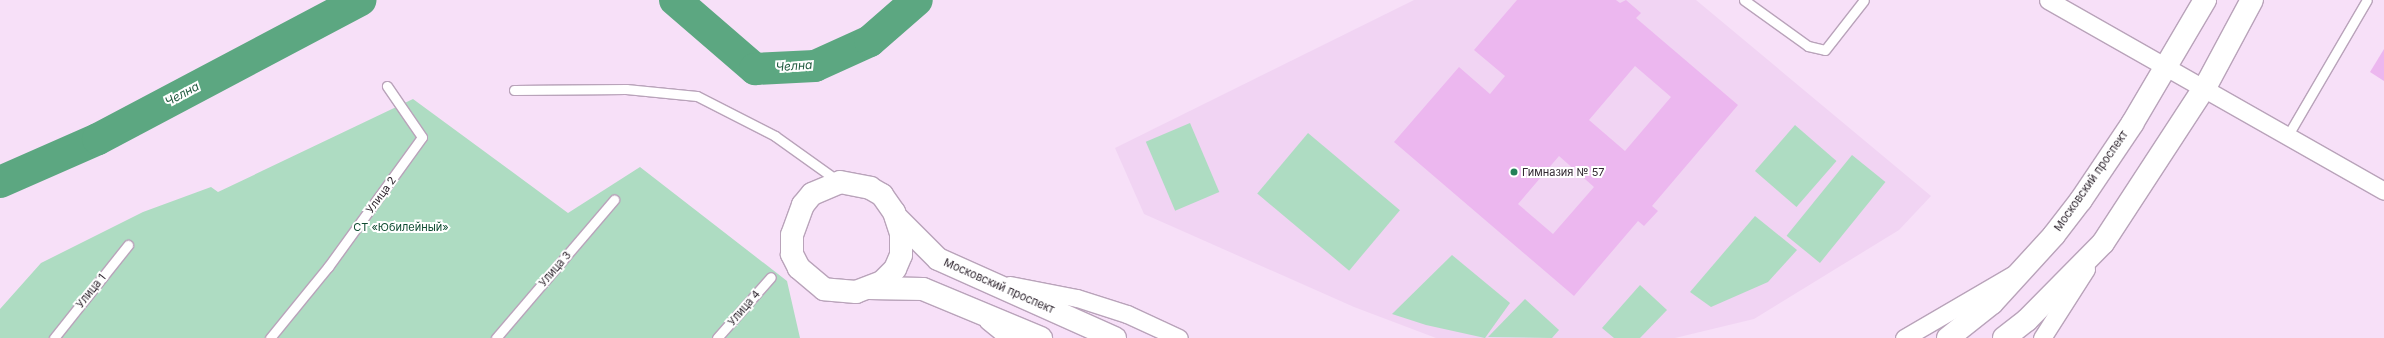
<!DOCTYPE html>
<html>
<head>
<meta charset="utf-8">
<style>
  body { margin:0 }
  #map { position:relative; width:2384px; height:338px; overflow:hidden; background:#f7e0f8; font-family:Inter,sans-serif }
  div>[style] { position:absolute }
  .built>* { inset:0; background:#f1d4f3 }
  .green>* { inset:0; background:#aedcc2; transform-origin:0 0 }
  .river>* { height:32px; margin:-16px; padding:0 16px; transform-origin:16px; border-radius:16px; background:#5ca781 }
  .building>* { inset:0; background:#ecb7ef }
  .roads { filter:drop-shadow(1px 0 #b9a3ba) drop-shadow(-1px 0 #b9a3ba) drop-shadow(0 1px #b9a3ba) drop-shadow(0 -1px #b9a3ba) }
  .service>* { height:9px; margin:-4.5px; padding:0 4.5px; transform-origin:4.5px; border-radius:4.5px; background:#fff }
  .minor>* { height:17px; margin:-8.5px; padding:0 8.5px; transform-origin:8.5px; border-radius:8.5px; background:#fff }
  .secondary>* { height:22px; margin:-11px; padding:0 11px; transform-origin:11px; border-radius:11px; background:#fff }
  .dots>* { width:11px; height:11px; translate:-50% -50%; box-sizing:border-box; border:2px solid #fff; border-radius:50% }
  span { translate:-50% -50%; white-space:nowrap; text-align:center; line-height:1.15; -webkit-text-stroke:4px #fff; paint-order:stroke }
  .poi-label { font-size:11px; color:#312831 }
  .left { translate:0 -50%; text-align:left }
  .street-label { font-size:11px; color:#312831 }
  .park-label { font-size:11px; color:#104c32 }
  .water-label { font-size:12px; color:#245d42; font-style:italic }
</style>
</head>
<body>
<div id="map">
  <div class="built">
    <i style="clip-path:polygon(1414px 0,1696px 0,1931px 196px,1899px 230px,1754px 319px,1675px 338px,1436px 338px,1354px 307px,1144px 214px,1115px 148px)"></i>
  </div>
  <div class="green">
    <i style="clip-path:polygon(413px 99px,568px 213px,640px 167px,787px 281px,800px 338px,0 338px,0 309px,41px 263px,143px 212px,211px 187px,218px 192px)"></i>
    <i style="left:1190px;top:123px;width:75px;height:48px;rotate:67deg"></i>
    <i style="left:1795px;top:125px;width:55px;height:61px;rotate:41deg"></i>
    <i style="left:1308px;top:133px;width:120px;height:79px;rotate:40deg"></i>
    <i style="left:1852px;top:155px;width:43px;height:104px;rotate:39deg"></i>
    <i style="clip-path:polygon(1755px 216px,1797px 250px,1768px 282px,1711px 307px,1690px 292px)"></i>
    <i style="clip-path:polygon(1452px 255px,1510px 303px,1485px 338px,1426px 325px,1392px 314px)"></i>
    <i style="clip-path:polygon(1640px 285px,1667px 310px,1640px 338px,1614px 338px,1602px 328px)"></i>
    <i style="clip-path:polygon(1525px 299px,1559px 330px,1552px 338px,1488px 337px)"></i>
  </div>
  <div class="river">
    <i style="left:675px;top:0;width:106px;rotate:40.8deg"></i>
    <i style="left:755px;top:69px;width:60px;rotate:-2.9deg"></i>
    <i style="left:815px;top:66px;width:60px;rotate:-24.4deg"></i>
    <i style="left:870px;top:41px;width:62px;rotate:-41.1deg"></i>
    <i style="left:0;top:182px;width:107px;rotate:-23.7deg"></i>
    <i style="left:98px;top:139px;width:297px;rotate:-27.9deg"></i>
  </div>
  <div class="building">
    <i style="clip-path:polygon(evenodd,1517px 0,1616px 0,1620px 3px,1626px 0,1641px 13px,1636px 18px,1738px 105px,1652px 206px,1658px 211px,1644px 226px,1638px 221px,1574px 296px,1394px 142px,1459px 67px,1490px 94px,1505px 76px,1474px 50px,1517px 0,1635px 66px,1671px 97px,1625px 151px,1589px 120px,1635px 66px,1517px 0,1559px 156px,1594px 187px,1553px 234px,1518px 204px,1559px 156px)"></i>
    <i style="clip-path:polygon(2384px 49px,2384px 81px,2370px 72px)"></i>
  </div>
  <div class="roads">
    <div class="service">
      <i style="left:1744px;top:0;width:79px;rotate:35.7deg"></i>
      <i style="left:1808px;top:46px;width:17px;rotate:13deg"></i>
      <i style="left:1825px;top:50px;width:63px;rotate:-52deg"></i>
      <i style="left:514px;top:90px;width:112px;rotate:-0.5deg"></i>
      <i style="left:626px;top:89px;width:71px;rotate:5.6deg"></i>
      <i style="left:697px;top:96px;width:88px;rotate:27.1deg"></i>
      <i style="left:775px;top:136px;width:77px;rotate:35.5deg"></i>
      <i style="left:2288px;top:135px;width:156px;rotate:-59.7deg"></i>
      <i style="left:54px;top:338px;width:119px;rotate:-51.5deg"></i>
      <i style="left:270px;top:338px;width:92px;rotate:-50.8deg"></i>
      <i style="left:328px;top:267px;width:160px;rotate:-54.1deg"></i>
      <i style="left:422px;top:137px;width:62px;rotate:-124.5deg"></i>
      <i style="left:496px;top:338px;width:182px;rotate:-49.5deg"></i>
      <i style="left:717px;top:338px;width:81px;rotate:-48.5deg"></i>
    </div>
    <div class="minor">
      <i style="left:2048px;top:0;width:386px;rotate:29.6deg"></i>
      <i style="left:1010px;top:285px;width:68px;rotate:11deg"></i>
      <i style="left:1077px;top:298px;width:52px;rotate:17.7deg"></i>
      <i style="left:1127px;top:314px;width:57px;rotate:24.8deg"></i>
      <i style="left:988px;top:321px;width:27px;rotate:39deg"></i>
      <i style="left:1904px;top:338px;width:127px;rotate:-30.2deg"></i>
      <i style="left:2042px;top:338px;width:82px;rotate:-57.5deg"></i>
    </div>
    <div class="secondary">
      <i style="left:840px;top:182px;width:31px;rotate:11deg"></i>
      <i style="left:870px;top:188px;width:14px;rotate:30deg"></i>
      <i style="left:882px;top:195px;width:21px;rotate:55deg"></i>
      <i style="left:894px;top:212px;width:22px;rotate:72deg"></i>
      <i style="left:901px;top:233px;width:22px;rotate:90deg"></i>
      <i style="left:901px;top:255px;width:15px;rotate:113deg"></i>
      <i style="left:895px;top:269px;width:18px;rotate:135deg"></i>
      <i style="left:882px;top:282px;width:28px;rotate:159deg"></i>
      <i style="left:856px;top:292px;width:32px;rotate:-175deg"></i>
      <i style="left:824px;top:289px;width:33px;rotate:-140deg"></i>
      <i style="left:799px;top:268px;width:16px;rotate:-117deg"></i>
      <i style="left:792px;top:254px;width:19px;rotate:-90deg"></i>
      <i style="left:792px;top:235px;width:32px;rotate:-70deg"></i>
      <i style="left:803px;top:205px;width:14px;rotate:-51deg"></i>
      <i style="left:812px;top:194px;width:30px;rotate:-23deg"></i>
      <i style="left:896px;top:217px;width:59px;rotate:45deg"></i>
      <i style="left:938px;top:259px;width:194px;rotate:24.1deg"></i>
      <i style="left:869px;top:288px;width:54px;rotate:1.1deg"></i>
      <i style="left:923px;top:289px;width:128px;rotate:22.6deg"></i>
      <i style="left:1948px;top:338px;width:56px;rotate:-38.5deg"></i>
      <i style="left:1992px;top:303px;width:92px;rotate:-47.6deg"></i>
      <i style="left:2054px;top:235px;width:44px;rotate:-52.4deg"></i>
      <i style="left:2081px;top:200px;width:92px;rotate:-56.1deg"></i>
      <i style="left:2132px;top:124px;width:144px;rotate:-59.5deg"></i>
      <i style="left:2004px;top:338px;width:29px;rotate:-38deg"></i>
      <i style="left:2027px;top:320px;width:108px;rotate:-45.4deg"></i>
      <i style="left:2103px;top:243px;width:192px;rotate:-56.9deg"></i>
      <i style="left:2208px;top:82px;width:93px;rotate:-61.8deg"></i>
    </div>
  </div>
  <div class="dots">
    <i style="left:1514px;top:172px;background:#228058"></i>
  </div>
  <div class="poi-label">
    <span class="left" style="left:1522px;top:172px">Гимназия № 57</span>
  </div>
  <div class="street-label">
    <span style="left:2091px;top:181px;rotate:-55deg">Московский проспект</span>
    <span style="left:381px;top:195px;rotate:-54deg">Улица 2</span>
    <span style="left:555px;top:269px;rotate:-49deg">Улица 3</span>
    <span style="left:999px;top:286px;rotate:24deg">Московский проспект</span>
    <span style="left:91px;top:291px;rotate:-51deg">Улица 1</span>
    <span style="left:744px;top:308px;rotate:-49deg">Улица 4</span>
  </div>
  <div class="park-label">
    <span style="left:401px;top:227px">СТ «Юбилейный»</span>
  </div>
  <div class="water-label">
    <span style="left:794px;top:66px;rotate:-4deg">Челна</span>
    <span style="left:182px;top:94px;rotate:-28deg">Челна</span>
  </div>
</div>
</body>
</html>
